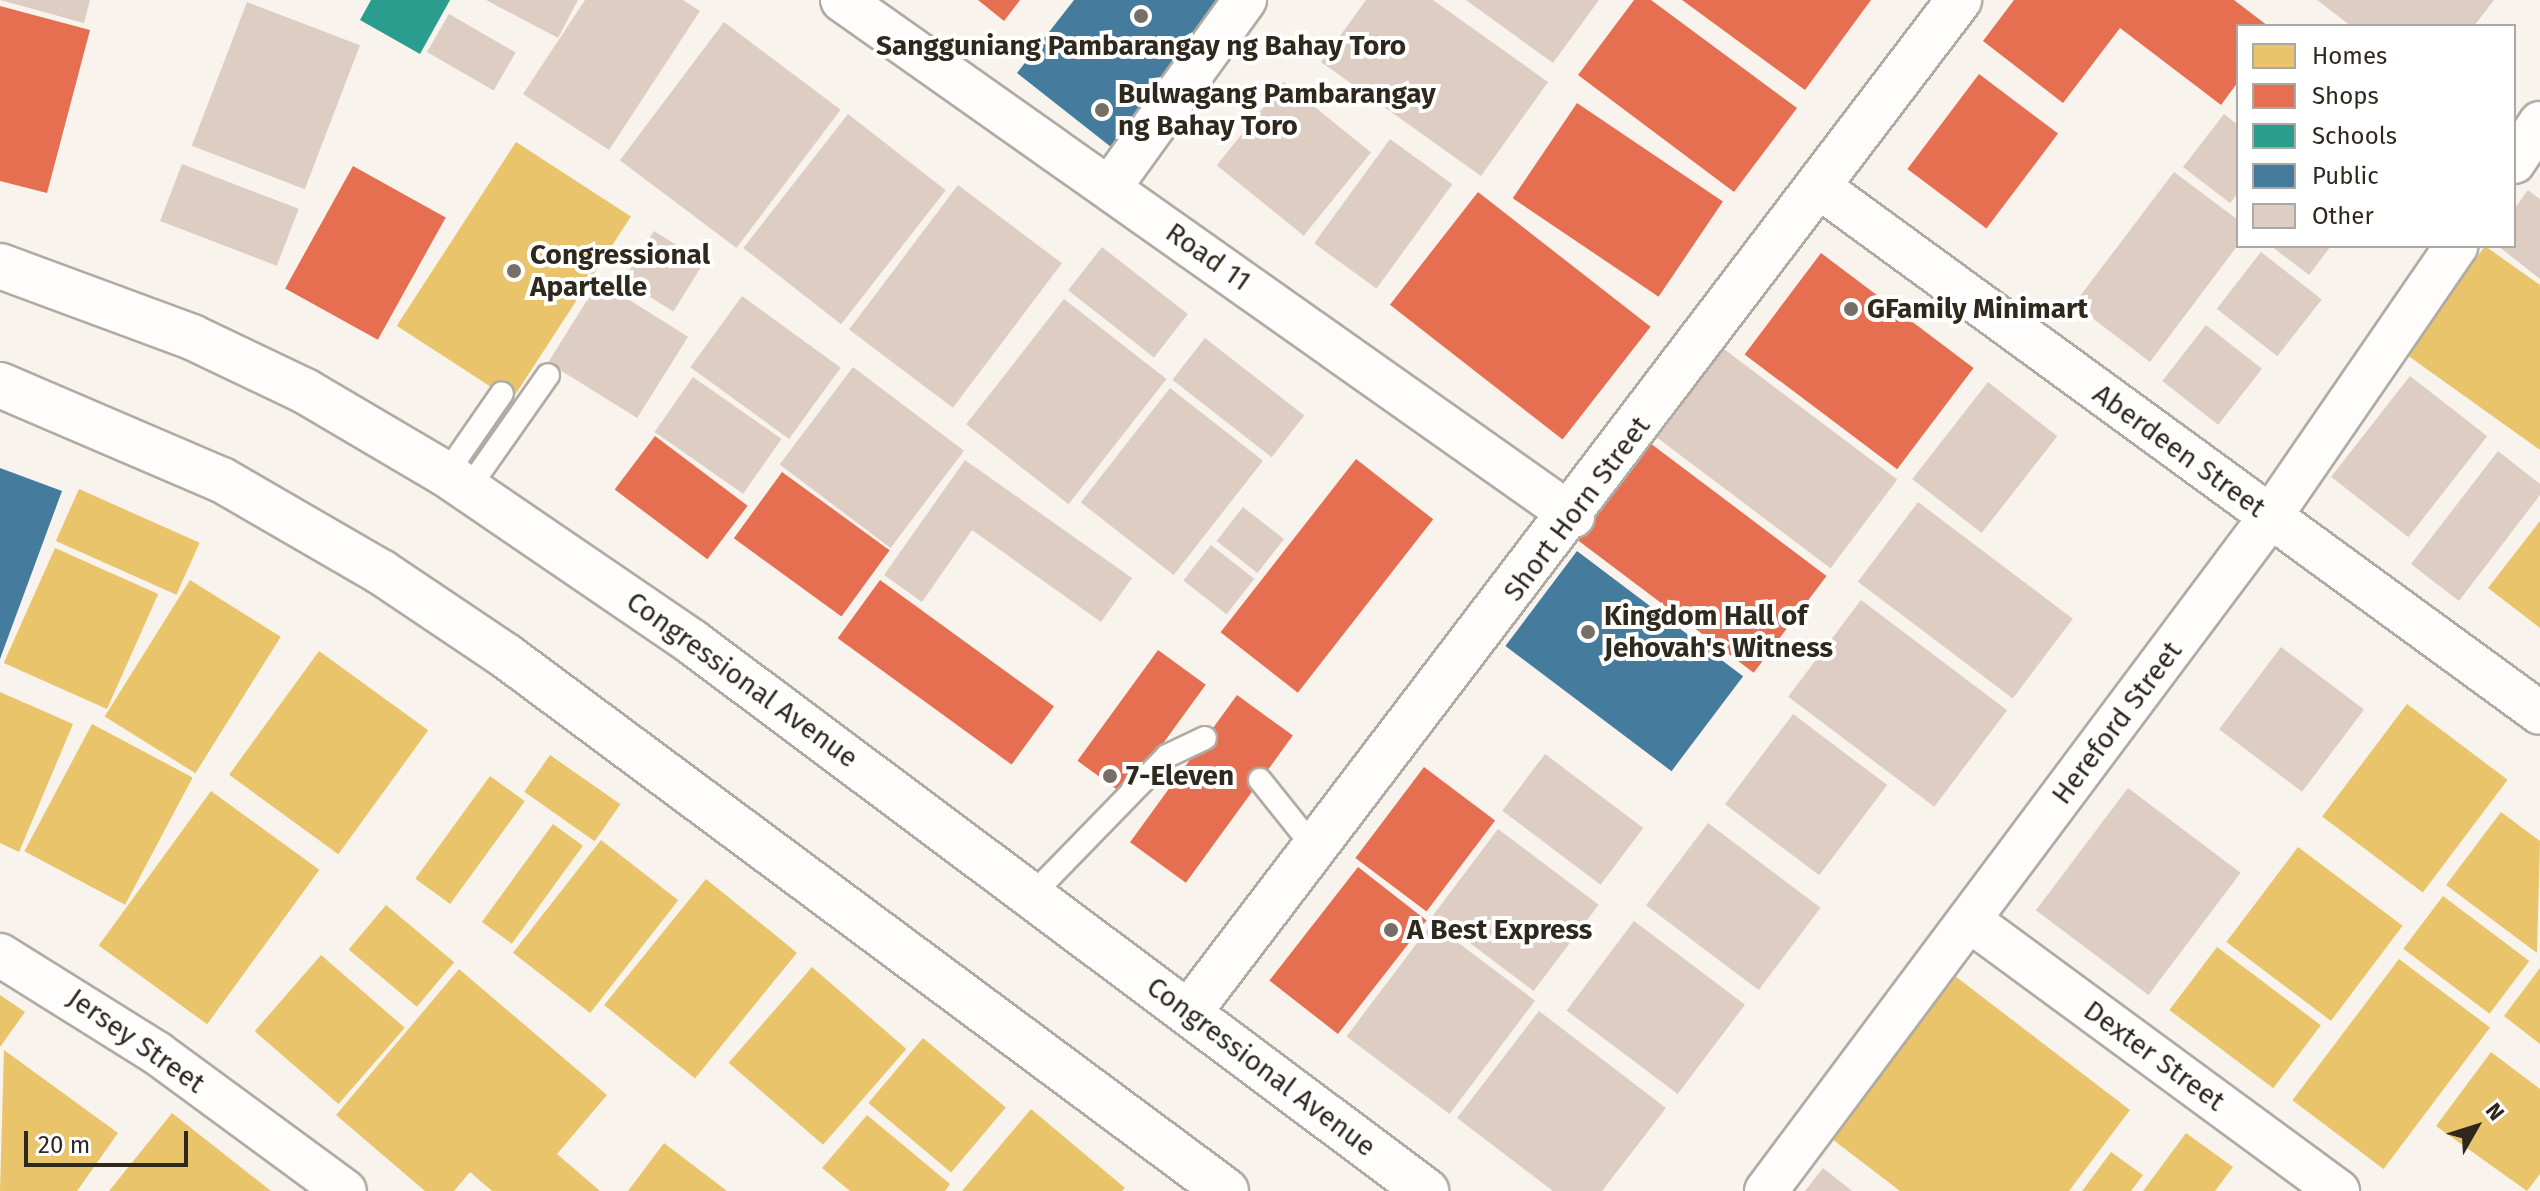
<!DOCTYPE html>
<html>
<head>
<meta charset="utf-8">
<style>
  body { margin:0 }
  #map { position:relative; width:2540px; height:1191px; overflow:hidden; background:#f8f4ed; font-family:"Fira Sans",sans-serif }
  div>[style] { position:absolute }
  .homes>* { inset:0; background:#e9c46a; transform-origin:0 0 }
  .shops>* { inset:0; background:#e76f51; transform-origin:0 0 }
  .schools>* { inset:0; background:#2a9d8f }
  .public>* { inset:0; background:#457b9d; transform-origin:0 0 }
  .building>* { inset:0; background:#ddcdc3; transform-origin:0 0 }
  .roads { filter:drop-shadow(2px 0 #b0aba3) drop-shadow(-2px 0 #b0aba3) drop-shadow(0 2px #b0aba3) drop-shadow(0 -2px #b0aba3) }
  .lane>* { height:22px; margin:-11px; padding:0 11px; transform-origin:11px; border-radius:11px; background:#fefdfc }
  .street>* { height:42px; margin:-21px; padding:0 21px; transform-origin:21px; border-radius:21px; background:#fefdfc }
  .secondary>* { height:44px; margin:-22px; padding:0 22px; transform-origin:22px; border-radius:22px; background:#fefdfc }
  .dots>* { width:22px; height:22px; translate:-50% -50%; box-sizing:border-box; border:4px solid #fff; border-radius:50% }
  span { translate:-50% -50%; white-space:nowrap; text-align:center; line-height:1.15; -webkit-text-stroke:8px #fff; paint-order:stroke }
  .poi-label { font-size:28px; color:#2f281d; font-weight:700 }
  .left { translate:0 -50%; text-align:left }
  .street-label { font-size:28px; color:#2f281d }
  .legend { position:absolute; left:2236px; top:24px; width:280px; height:224px; box-sizing:border-box; background:#fff; border:2px solid #aca9a5; margin:0; padding:10px 14px; list-style:none; font-size:24px; color:#2f281d }
  .legend li { display:flex; align-items:center; gap:16px; height:40px }
  .legend b { width:40px; border:2px solid #aca9a5 }
  .north { position:absolute; left:2436px; top:1087px; width:80px; height:80px; -webkit-text-stroke:6px #fff; paint-order:stroke; rotate:51deg; font-size:22px; font-weight:700; line-height:32px; text-align:center; color:#2f281d }
  .north::after { content:''; display:block; margin:auto; width:28px; height:36px; background:#2f281d; clip-path:polygon(50% 0,100% 100%,50% 72%,0 100%) }
  .scale { position:absolute; left:24px; top:1131px; width:164px; height:36px; box-sizing:border-box; border:4px solid #2f281d; border-top:0; padding-left:10px; font-size:24px; line-height:28px; white-space:nowrap; color:#2f281d; -webkit-text-stroke:6px #fff; paint-order:stroke }
</style>
</head>
<body>
<div id="map">
  <div class="homes">
    <i style="left:516px;top:142px;width:137px;height:219px;rotate:33deg"></i>
    <i style="clip-path:polygon(2485px 246px,2540px 285px,2540px 450px,2407px 355px)"></i>
    <i style="left:79px;top:489px;width:132px;height:57px;rotate:24deg"></i>
    <i style="clip-path:polygon(2540px 521px,2540px 628px,2488px 588px)"></i>
    <i style="left:55px;top:548px;width:113px;height:126px;rotate:24deg"></i>
    <i style="left:190px;top:580px;width:107px;height:161px;rotate:32deg"></i>
    <i style="left:319px;top:651px;width:135px;height:153px;rotate:36deg"></i>
    <i style="clip-path:polygon(0 692px,73px 724px,19px 852px,0 843px)"></i>
    <i style="left:2407px;top:704px;width:126px;height:141px;rotate:37deg"></i>
    <i style="left:92px;top:724px;width:114px;height:144px;rotate:28deg"></i>
    <i style="left:550px;top:755px;width:86px;height:45px;rotate:35deg"></i>
    <i style="left:490px;top:776px;width:43px;height:127px;rotate:36deg"></i>
    <i style="left:211px;top:791px;width:134px;height:191px;rotate:36deg"></i>
    <i style="clip-path:polygon(2501px 812px,2540px 841px,2537px 953px,2446px 885px)"></i>
    <i style="left:553px;top:824px;width:37px;height:121px;rotate:36deg"></i>
    <i style="left:601px;top:840px;width:98px;height:143px;rotate:38deg"></i>
    <i style="left:2298px;top:847px;width:131px;height:119px;rotate:37deg"></i>
    <i style="left:706px;top:879px;width:117px;height:162px;rotate:39deg"></i>
    <i style="left:2443px;top:896px;width:108px;height:66px;rotate:37deg"></i>
    <i style="left:386px;top:905px;width:89px;height:58px;rotate:40deg"></i>
    <i style="left:2217px;top:947px;width:130px;height:79px;rotate:37deg"></i>
    <i style="left:321px;top:955px;width:111px;height:101px;rotate:41deg"></i>
    <i style="left:2399px;top:959px;width:114px;height:177px;rotate:37deg"></i>
    <i style="left:812px;top:967px;width:125px;height:127px;rotate:41deg"></i>
    <i style="clip-path:polygon(2540px 968px,2540px 1044px,2504px 1016px)"></i>
    <i style="clip-path:polygon(459px 969px,607px 1095px,557px 1154px,600px 1191px,492px 1191px,470px 1172px,454px 1191px,425px 1191px,336px 1115px)"></i>
    <i style="clip-path:polygon(1955px 976px,2130px 1110px,2069px 1191px,1900px 1191px,1832px 1139px)"></i>
    <i style="clip-path:polygon(0 995px,25px 1012px,0 1047px)"></i>
    <i style="left:923px;top:1038px;width:108px;height:85px;rotate:40deg"></i>
    <i style="clip-path:polygon(4px 1050px,118px 1133px,77px 1191px,0 1191px)"></i>
    <i style="clip-path:polygon(2491px 1052px,2540px 1089px,2540px 1174px,2527px 1191px,2436px 1126px)"></i>
    <i style="clip-path:polygon(1031px 1109px,1125px 1188px,1122px 1191px,962px 1191px)"></i>
    <i style="clip-path:polygon(172px 1113px,271px 1191px,109px 1191px)"></i>
    <i style="clip-path:polygon(867px 1115px,950px 1184px,945px 1191px,850px 1191px,822px 1168px)"></i>
    <i style="clip-path:polygon(2186px 1133px,2233px 1167px,2215px 1191px,2143px 1191px)"></i>
    <i style="clip-path:polygon(664px 1143px,727px 1191px,628px 1191px)"></i>
    <i style="clip-path:polygon(2111px 1152px,2143px 1175px,2131px 1191px,2082px 1191px)"></i>
  </div>
  <div class="shops">
    <i style="clip-path:polygon(978px 0,1020px 0,1004px 21px)"></i>
    <i style="clip-path:polygon(1634px 0,1651px 0,1797px 108px,1734px 192px,1578px 75px)"></i>
    <i style="clip-path:polygon(1682px 0,1871px 0,1805px 90px)"></i>
    <i style="clip-path:polygon(2014px 0,2234px 0,2268px 26px,2238px 26px,2238px 82px,2221px 105px,2120px 28px,2063px 103px,1983px 41px)"></i>
    <i style="clip-path:polygon(0 6px,90px 30px,47px 193px,0 181px)"></i>
    <i style="left:1979px;top:74px;width:99px;height:119px;rotate:37deg"></i>
    <i style="left:1577px;top:103px;width:176px;height:115px;rotate:34deg"></i>
    <i style="left:353px;top:166px;width:106px;height:140px;rotate:29deg"></i>
    <i style="left:1478px;top:192px;width:219px;height:143px;rotate:38deg"></i>
    <i style="left:1821px;top:253px;width:191px;height:127px;rotate:37deg"></i>
    <i style="left:655px;top:436px;width:116px;height:67px;rotate:37deg"></i>
    <i style="left:1646px;top:440px;width:226px;height:121px;rotate:37deg"></i>
    <i style="left:1356px;top:459px;width:98px;height:220px;rotate:38deg"></i>
    <i style="left:782px;top:472px;width:133px;height:82px;rotate:36deg"></i>
    <i style="left:880px;top:580px;width:215px;height:72px;rotate:36deg"></i>
    <i style="left:1158px;top:650px;width:59px;height:137px;rotate:36deg"></i>
    <i style="left:1237px;top:695px;width:69px;height:182px;rotate:36deg"></i>
    <i style="left:1424px;top:767px;width:89px;height:114px;rotate:37deg"></i>
    <i style="left:1358px;top:867px;width:87px;height:144px;rotate:38deg"></i>
  </div>
  <div class="schools">
    <i style="clip-path:polygon(371px 0,450px 0,420px 54px,360px 20px)"></i>
  </div>
  <div class="public">
    <i style="clip-path:polygon(1074px 0,1225px 0,1111px 147px,1017px 73px)"></i>
    <i style="clip-path:polygon(0 468px,62px 491px,0 659px)"></i>
    <i style="left:1577px;top:551px;width:208px;height:119px;rotate:37deg"></i>
  </div>
  <div class="building">
    <i style="clip-path:polygon(0 0,90px 0,84px 23px)"></i>
    <i style="clip-path:polygon(486px 0,578px 0,558px 38px)"></i>
    <i style="clip-path:polygon(585px 0,683px 0,700px 11px,609px 150px,523px 94px)"></i>
    <i style="clip-path:polygon(1366px 0,1433px 0,1548px 82px,1481px 176px,1321px 62px)"></i>
    <i style="clip-path:polygon(1466px 0,1599px 0,1553px 63px)"></i>
    <i style="clip-path:polygon(2317px 0,2494px 0,2474px 26px,2351px 26px)"></i>
    <i style="left:247px;top:2px;width:121px;height:154px;rotate:21deg"></i>
    <i style="left:449px;top:14px;width:77px;height:44px;rotate:30deg"></i>
    <i style="left:724px;top:22px;width:146px;height:173px;rotate:37deg"></i>
    <i style="left:1284px;top:82px;width:112px;height:107px;rotate:39deg"></i>
    <i style="left:848px;top:114px;width:124px;height:170px;rotate:38deg"></i>
    <i style="clip-path:polygon(2224px 114px,2238px 125px,2238px 193px,2230px 203px,2183px 167px)"></i>
    <i style="left:1390px;top:139px;width:77px;height:129px;rotate:36deg"></i>
    <i style="left:182px;top:164px;width:125px;height:61px;rotate:21deg"></i>
    <i style="clip-path:polygon(2174px 172px,2238px 220px,2238px 245px,2150px 362px,2074px 304px)"></i>
    <i style="left:958px;top:185px;width:130px;height:181px;rotate:37deg"></i>
    <i style="clip-path:polygon(2528px 190px,2540px 199px,2540px 279px,2498px 246px,2514px 246px,2514px 209px)"></i>
    <i style="left:654px;top:231px;width:59px;height:58px;rotate:32deg"></i>
    <i style="clip-path:polygon(2271px 246px,2331px 246px,2309px 275px)"></i>
    <i style="left:1102px;top:247px;width:109px;height:55px;rotate:38deg"></i>
    <i style="left:2261px;top:252px;width:77px;height:72px;rotate:38deg"></i>
    <i style="left:599px;top:281px;width:105px;height:96px;rotate:32deg"></i>
    <i style="left:742px;top:296px;width:122px;height:88px;rotate:36deg"></i>
    <i style="left:1064px;top:299px;width:130px;height:159px;rotate:38deg"></i>
    <i style="left:2206px;top:325px;width:71px;height:71px;rotate:38deg"></i>
    <i style="left:1205px;top:338px;width:126px;height:53px;rotate:38deg"></i>
    <i style="left:1724px;top:349px;width:217px;height:111px;rotate:37deg"></i>
    <i style="left:853px;top:367px;width:139px;height:122px;rotate:37deg"></i>
    <i style="left:2410px;top:376px;width:98px;height:128px;rotate:38deg"></i>
    <i style="left:693px;top:377px;width:108px;height:67px;rotate:35deg"></i>
    <i style="left:1988px;top:382px;width:88px;height:123px;rotate:38deg"></i>
    <i style="left:1170px;top:388px;width:118px;height:145px;rotate:38deg"></i>
    <i style="clip-path:polygon(2498px 451px,2540px 484px,2540px 495px,2459px 601px,2411px 564px)"></i>
    <i style="clip-path:polygon(965px 460px,1132px 578px,1101px 622px,972px 530px,922px 602px,884px 575px)"></i>
    <i style="left:1918px;top:502px;width:194px;height:100px;rotate:37deg"></i>
    <i style="left:1243px;top:507px;width:52px;height:43px;rotate:38deg"></i>
    <i style="left:1211px;top:545px;width:55px;height:45px;rotate:38deg"></i>
    <i style="left:1861px;top:600px;width:183px;height:121px;rotate:37deg"></i>
    <i style="left:2281px;top:647px;width:104px;height:103px;rotate:37deg"></i>
    <i style="left:1793px;top:714px;width:118px;height:113px;rotate:37deg"></i>
    <i style="left:1545px;top:754px;width:123px;height:71px;rotate:37deg"></i>
    <i style="left:2128px;top:788px;width:141px;height:153px;rotate:37deg"></i>
    <i style="left:1708px;top:823px;width:141px;height:103px;rotate:37deg"></i>
    <i style="left:1498px;top:829px;width:126px;height:108px;rotate:37deg"></i>
    <i style="left:1634px;top:921px;width:139px;height:112px;rotate:37deg"></i>
    <i style="left:1432px;top:923px;width:129px;height:142px;rotate:37deg"></i>
    <i style="clip-path:polygon(1539px 1011px,1666px 1108px,1602px 1191px,1553px 1191px,1457px 1118px)"></i>
    <i style="clip-path:polygon(1823px 1168px,1852px 1191px,1805px 1191px)"></i>
  </div>
  <div class="roads">
    <div class="lane">
      <i style="left:446px;top:474px;width:98px;rotate:-55.3deg"></i>
      <i style="left:468px;top:489px;width:139px;rotate:-54.9deg"></i>
      <i style="left:1260px;top:780px;width:90px;rotate:51.3deg"></i>
      <i style="left:1032px;top:895px;width:194px;rotate:-45.8deg"></i>
      <i style="left:1167px;top:756px;width:42px;rotate:-25.3deg"></i>
    </div>
    <div class="street">
      <i style="left:842px;top:0;width:895px;rotate:35.22deg"></i>
      <i style="left:2514px;top:162px;width:47px;rotate:-56.3deg"></i>
      <i style="left:1110px;top:187px;width:231px;rotate:-54.2deg"></i>
      <i style="left:1819px;top:187px;width:892px;rotate:36.11deg"></i>
      <i style="left:1969px;top:920px;width:458px;rotate:36.3deg"></i>
      <i style="left:0;top:955px;width:185px;rotate:32deg"></i>
      <i style="left:157px;top:1053px;width:233px;rotate:36.3deg"></i>
      <i style="left:1766px;top:1191px;width:842px;rotate:-53.21deg"></i>
      <i style="left:2270px;top:517px;width:329px;rotate:-55.5deg"></i>
    </div>
    <div class="secondary">
      <i style="left:0;top:266px;width:205px;rotate:20.3deg"></i>
      <i style="left:192px;top:337px;width:125px;rotate:25.5deg"></i>
      <i style="left:305px;top:391px;width:164px;rotate:30.5deg"></i>
      <i style="left:446px;top:474px;width:298px;rotate:34.3deg"></i>
      <i style="left:692px;top:642px;width:917px;rotate:36.79deg"></i>
      <i style="left:0;top:385px;width:241px;rotate:23.2deg"></i>
      <i style="left:222px;top:480px;width:184px;rotate:30.1deg"></i>
      <i style="left:381px;top:572px;width:151px;rotate:33.9deg"></i>
      <i style="left:506px;top:656px;width:897px;rotate:36.61deg"></i>
      <i style="left:1189px;top:1012px;width:1272px;rotate:-52.73deg"></i>
    </div>
  </div>
  <div class="dots">
    <i style="left:1141px;top:16px;background:#756f66"></i>
    <i style="left:1102px;top:110px;background:#756f66"></i>
    <i style="left:514px;top:271px;background:#756f66"></i>
    <i style="left:1851px;top:309px;background:#756f66"></i>
    <i style="left:1588px;top:632px;background:#756f66"></i>
    <i style="left:1110px;top:776px;background:#756f66"></i>
    <i style="left:1391px;top:930px;background:#756f66"></i>
  </div>
  <div class="poi-label">
    <span style="left:1141px;top:46px">Sangguniang Pambarangay ng Bahay Toro</span>
    <span class="left" style="left:1118px;top:110px">Bulwagang Pambarangay<br>ng Bahay Toro</span>
    <span class="left" style="left:530px;top:271px">Congressional<br>Apartelle</span>
    <span class="left" style="left:1867px;top:309px">GFamily Minimart</span>
    <span class="left" style="left:1604px;top:632px">Kingdom Hall of<br>Jehovah's Witness</span>
    <span class="left" style="left:1126px;top:776px">7-Eleven</span>
    <span class="left" style="left:1407px;top:930px">A Best Express</span>
  </div>
  <div class="street-label">
    <span style="left:1208px;top:257px;rotate:35deg">Road 11</span>
    <span style="left:2179px;top:451px;rotate:36deg">Aberdeen Street</span>
    <span style="left:1577px;top:509px;rotate:-53deg">Short Horn Street</span>
    <span style="left:742px;top:680px;rotate:36deg">Congressional Avenue</span>
    <span style="left:2117px;top:723px;rotate:-53deg">Hereford Street</span>
    <span style="left:136px;top:1041px;rotate:35deg">Jersey Street</span>
    <span style="left:2154px;top:1056px;rotate:36deg">Dexter Street</span>
    <span style="left:1261px;top:1067px;rotate:37deg">Congressional Avenue</span>
  </div>
  <ul class="legend">
  <li><b style="height:22px;background:#e9c46a"></b>Homes</li>
  <li><b style="height:22px;background:#e76f51"></b>Shops</li>
  <li><b style="height:22px;background:#2a9d8f"></b>Schools</li>
  <li><b style="height:22px;background:#457b9d"></b>Public</li>
  <li><b style="height:22px;background:#ddcdc3"></b>Other</li>
  </ul>
  <div class="north">N</div>
  <div class="scale">20 m</div>
</div>
</body>
</html>
